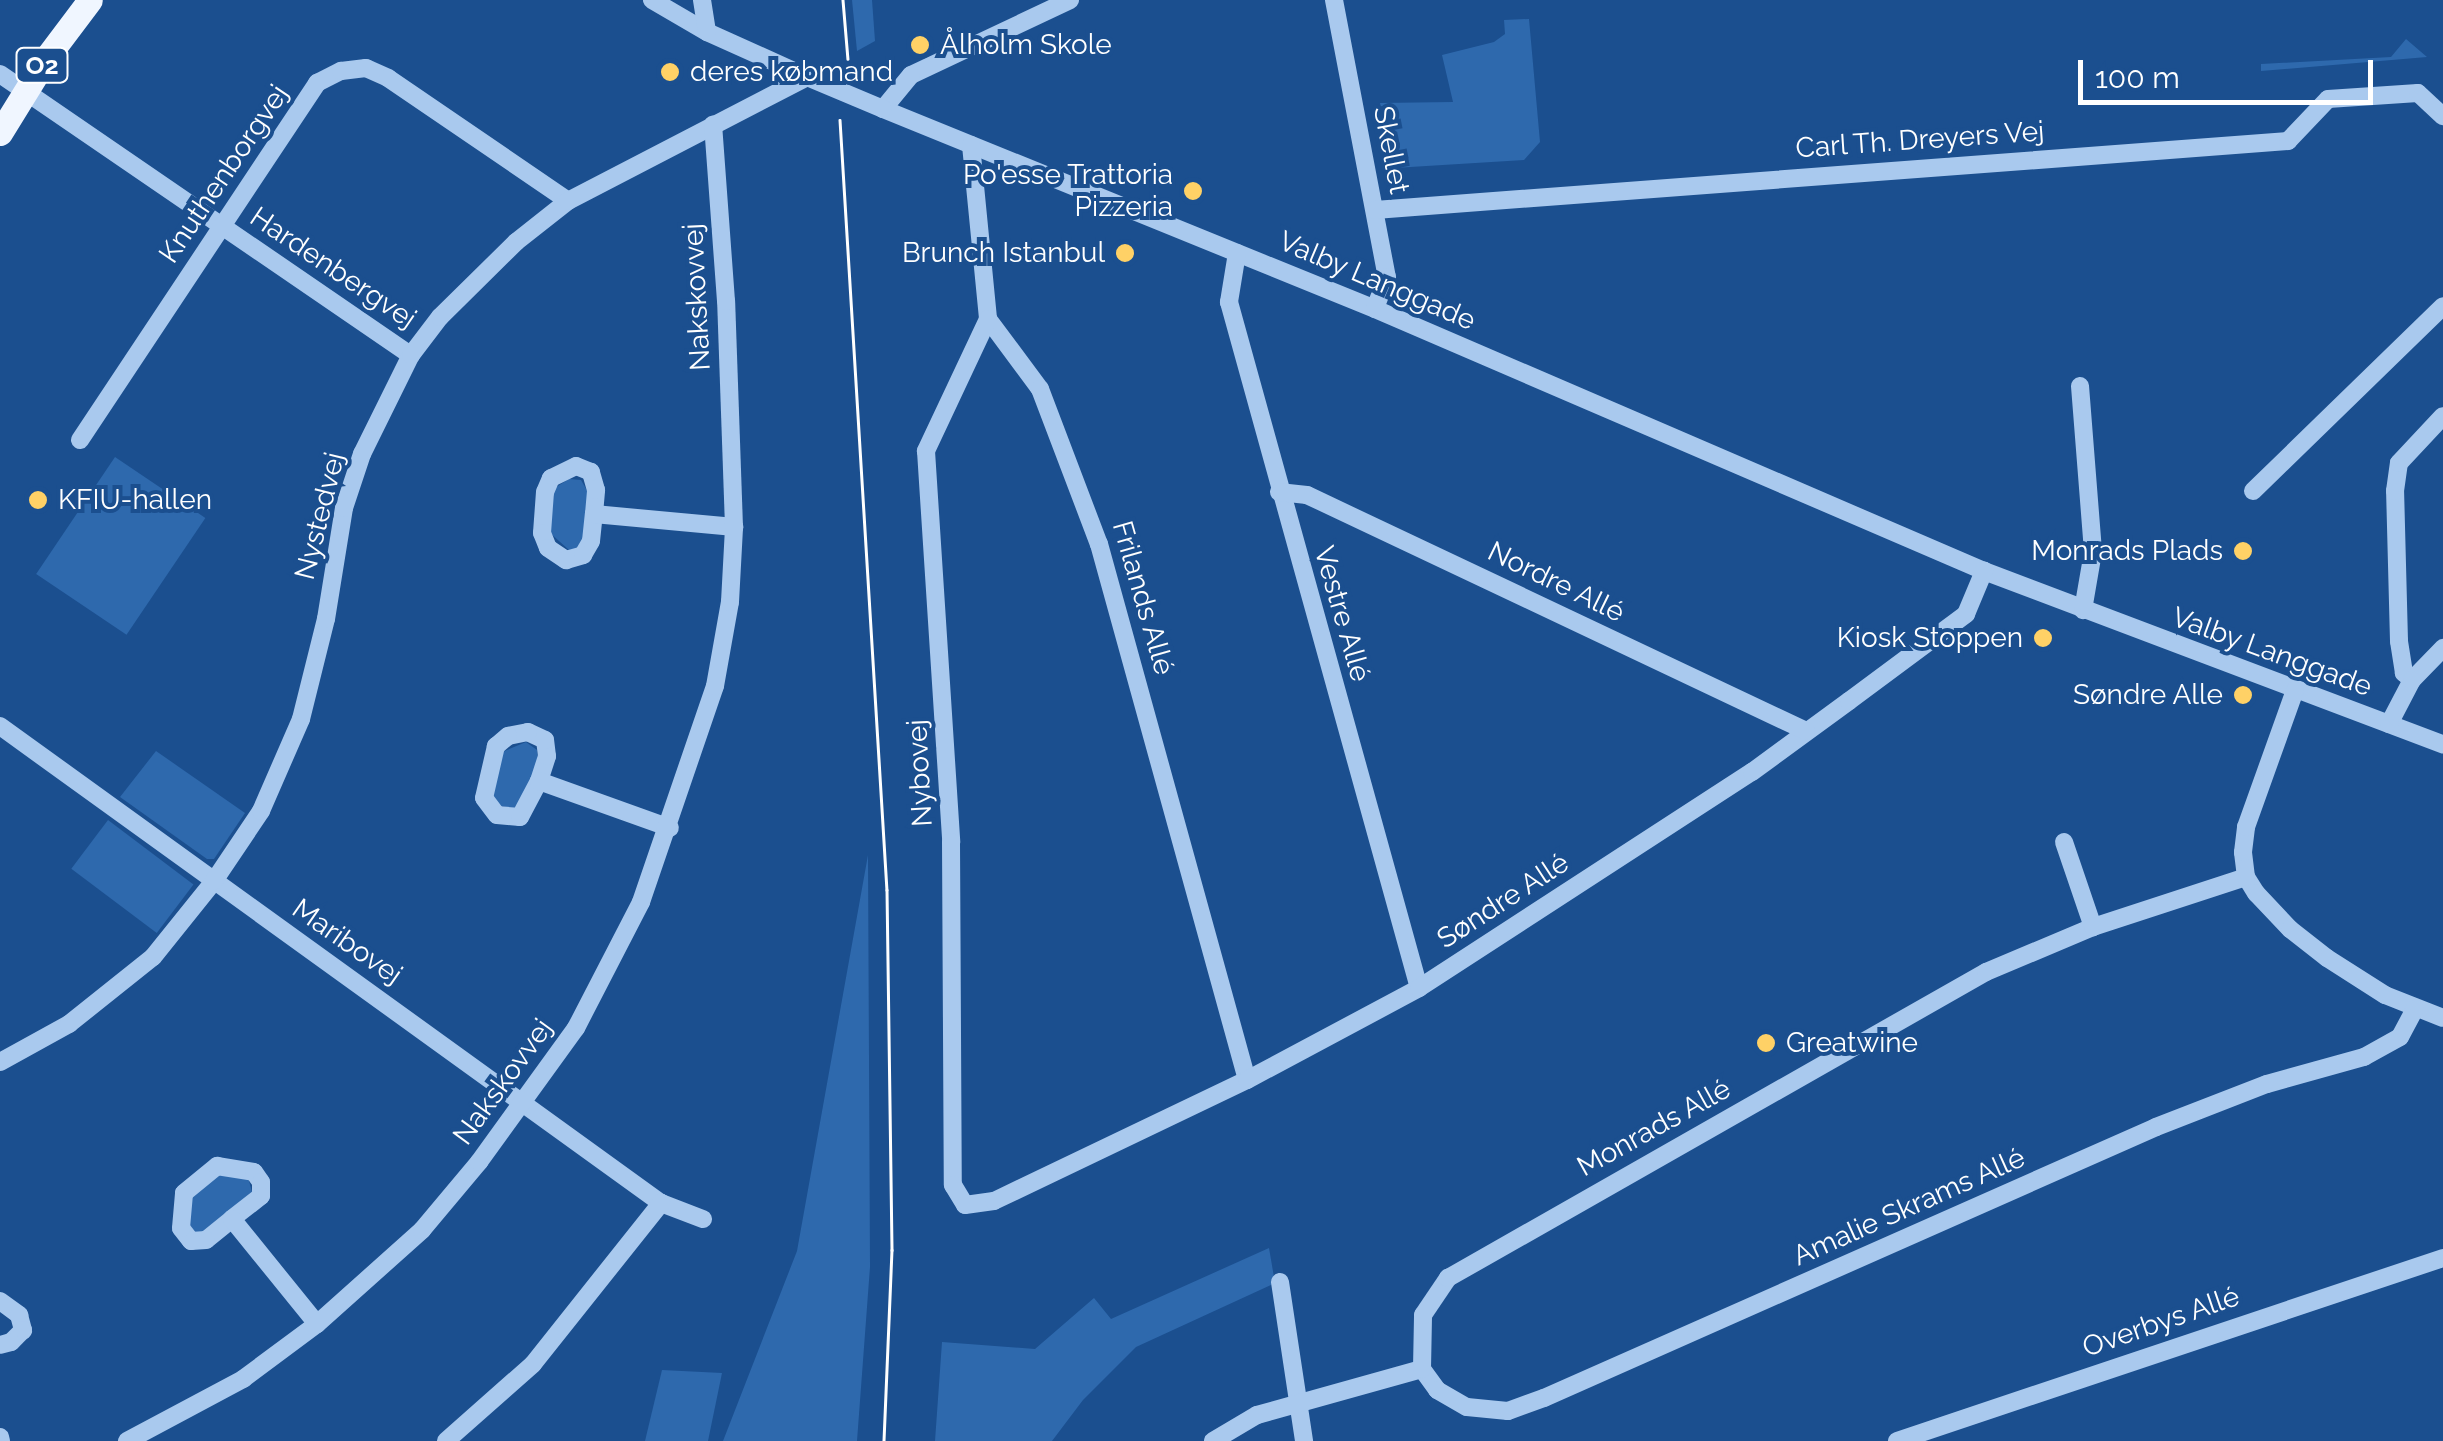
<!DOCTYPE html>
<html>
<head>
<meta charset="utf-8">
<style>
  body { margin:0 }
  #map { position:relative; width:2443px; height:1441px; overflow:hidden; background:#1b4f8f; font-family:Raleway,sans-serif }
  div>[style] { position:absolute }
  .green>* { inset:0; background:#2e69ad; transform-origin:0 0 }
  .minor>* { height:18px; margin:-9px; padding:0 9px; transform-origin:9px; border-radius:9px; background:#a9c9ee }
  .major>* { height:25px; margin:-12.5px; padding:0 12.5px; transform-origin:12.5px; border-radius:12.5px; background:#f0f6ff }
  .tram>* { height:2.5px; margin:-1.25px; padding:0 1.25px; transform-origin:1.25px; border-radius:1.25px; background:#fff }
  .minor-bridge>* { height:18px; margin:-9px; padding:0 9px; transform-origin:9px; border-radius:9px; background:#a9c9ee }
  .dots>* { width:28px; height:28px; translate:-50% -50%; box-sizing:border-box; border:5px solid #1b4f8f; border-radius:50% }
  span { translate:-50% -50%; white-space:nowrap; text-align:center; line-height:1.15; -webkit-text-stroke:8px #1b4f8f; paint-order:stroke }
  .shield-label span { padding:2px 8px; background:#1b4f8f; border:2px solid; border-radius:8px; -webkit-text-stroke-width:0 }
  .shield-label { font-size:25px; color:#fff; font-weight:700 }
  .poi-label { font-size:28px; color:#fff }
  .left { translate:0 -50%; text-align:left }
  .right { translate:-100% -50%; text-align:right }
  .street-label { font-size:28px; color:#fff }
  .scale { position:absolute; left:2078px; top:60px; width:295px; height:45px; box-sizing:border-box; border:5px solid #fff; border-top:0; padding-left:12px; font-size:30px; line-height:35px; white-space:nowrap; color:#fff; -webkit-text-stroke:8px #1b4f8f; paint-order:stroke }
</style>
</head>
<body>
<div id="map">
  <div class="green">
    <i style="clip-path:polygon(852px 0,872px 0,875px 41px,857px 51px)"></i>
    <i style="clip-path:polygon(1529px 19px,1540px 142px,1524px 160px,1394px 168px,1380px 103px,1453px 102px,1442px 55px,1494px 42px,1505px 34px,1504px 20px)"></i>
    <i style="clip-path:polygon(2406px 39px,2427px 57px,2261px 71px,2261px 64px,2391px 57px)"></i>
    <i style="left:115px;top:457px;width:109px;height:141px;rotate:34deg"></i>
    <i style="clip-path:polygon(569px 479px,581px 480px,589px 494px,586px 535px,578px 548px,569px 550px,549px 532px,553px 489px)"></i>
    <i style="clip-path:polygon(526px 742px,537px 750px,538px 760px,523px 801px,514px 808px,500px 806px,491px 795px,502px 752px)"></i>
    <i style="clip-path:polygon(156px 751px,245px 813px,214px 859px,207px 859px,120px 797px)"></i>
    <i style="left:108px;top:820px;width:107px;height:61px;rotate:37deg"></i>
    <i style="clip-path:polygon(868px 855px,870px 1267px,857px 1441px,723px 1441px,797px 1251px)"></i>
    <i style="clip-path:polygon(224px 1169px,248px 1177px,252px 1192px,202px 1232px,195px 1232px,188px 1227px,190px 1197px)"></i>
    <i style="clip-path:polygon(1269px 1248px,1275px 1283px,1136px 1347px,1083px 1400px,1052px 1441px,935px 1441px,942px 1342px,1035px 1349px,1094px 1298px,1111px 1319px)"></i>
    <i style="clip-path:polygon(662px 1370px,722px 1373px,708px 1441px,645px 1441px)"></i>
  </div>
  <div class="minor">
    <i style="left:652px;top:0;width:64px;rotate:30.2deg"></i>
    <i style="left:707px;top:32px;width:110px;rotate:24.2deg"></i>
    <i style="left:702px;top:0;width:32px;rotate:81deg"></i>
    <i style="left:1070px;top:0;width:176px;rotate:154.7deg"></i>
    <i style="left:911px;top:75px;width:44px;rotate:129.5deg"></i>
    <i style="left:883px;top:109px;width:531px;rotate:22.12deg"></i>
    <i style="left:1375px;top:309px;width:663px;rotate:23.28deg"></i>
    <i style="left:1984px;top:571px;width:491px;rotate:20.7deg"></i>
    <i style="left:1334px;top:0;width:282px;rotate:79.2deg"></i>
    <i style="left:1387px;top:277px;width:34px;rotate:111deg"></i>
    <i style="left:0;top:74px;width:498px;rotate:34.4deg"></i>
    <i style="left:971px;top:145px;width:175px;rotate:84.4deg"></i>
    <i style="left:988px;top:319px;width:87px;rotate:53.4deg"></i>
    <i style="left:1040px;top:389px;width:166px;rotate:69.2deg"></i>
    <i style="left:1099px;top:544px;width:556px;rotate:74.56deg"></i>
    <i style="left:1375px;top:210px;width:916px;rotate:-4.32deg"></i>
    <i style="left:2288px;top:141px;width:58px;rotate:-46.4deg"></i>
    <i style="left:2328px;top:99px;width:90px;rotate:-3.8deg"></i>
    <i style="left:2418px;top:93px;width:34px;rotate:43deg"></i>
    <i style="left:1237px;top:253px;width:50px;rotate:99.3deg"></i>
    <i style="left:1229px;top:302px;width:712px;rotate:74.52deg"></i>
    <i style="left:988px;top:319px;width:146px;rotate:115.2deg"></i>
    <i style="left:926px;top:451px;width:392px;rotate:86.3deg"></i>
    <i style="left:951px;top:842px;width:343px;rotate:89.7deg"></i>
    <i style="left:953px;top:1185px;width:23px;rotate:59deg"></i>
    <i style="left:965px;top:1205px;width:29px;rotate:-8deg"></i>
    <i style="left:994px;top:1201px;width:280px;rotate:-25.6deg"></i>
    <i style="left:1247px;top:1080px;width:195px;rotate:-28.1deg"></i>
    <i style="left:1419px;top:988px;width:397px;rotate:-33deg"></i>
    <i style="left:1752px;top:772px;width:120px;rotate:-36.2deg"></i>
    <i style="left:1849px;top:701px;width:146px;rotate:-36.6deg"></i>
    <i style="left:1966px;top:614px;width:47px;rotate:-67.3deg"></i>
    <i style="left:2080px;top:386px;width:167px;rotate:85.5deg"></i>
    <i style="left:2093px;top:552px;width:59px;rotate:99.8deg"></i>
    <i style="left:80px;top:440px;width:429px;rotate:-56.4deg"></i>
    <i style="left:317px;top:83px;width:27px;rotate:-27deg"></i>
    <i style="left:341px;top:71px;width:25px;rotate:-7deg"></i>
    <i style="left:366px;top:68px;width:24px;rotate:24deg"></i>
    <i style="left:388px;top:78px;width:218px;rotate:34.3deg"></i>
    <i style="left:2253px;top:491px;width:265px;rotate:-44.2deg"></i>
    <i style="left:1279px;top:492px;width:28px;rotate:6deg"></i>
    <i style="left:1307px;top:495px;width:552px;rotate:25.31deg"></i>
    <i style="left:594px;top:514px;width:24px;rotate:-85deg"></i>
    <i style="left:596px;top:490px;width:19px;rotate:-106deg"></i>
    <i style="left:591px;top:472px;width:16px;rotate:-158deg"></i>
    <i style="left:576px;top:466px;width:28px;rotate:154deg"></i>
    <i style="left:551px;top:478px;width:15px;rotate:113deg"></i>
    <i style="left:545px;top:492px;width:41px;rotate:94.2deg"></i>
    <i style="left:542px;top:533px;width:16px;rotate:68deg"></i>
    <i style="left:548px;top:548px;width:22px;rotate:34deg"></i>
    <i style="left:566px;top:560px;width:18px;rotate:-16deg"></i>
    <i style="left:583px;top:555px;width:16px;rotate:-60deg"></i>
    <i style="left:591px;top:541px;width:27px;rotate:-84deg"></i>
    <i style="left:594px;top:514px;width:141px;rotate:5.3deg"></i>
    <i style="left:2412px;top:680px;width:11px;rotate:-139deg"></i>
    <i style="left:2404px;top:673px;width:32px;rotate:-99deg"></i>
    <i style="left:2399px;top:641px;width:150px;rotate:-91.5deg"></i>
    <i style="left:2395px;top:491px;width:28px;rotate:-82deg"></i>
    <i style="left:2399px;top:463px;width:64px;rotate:-46.9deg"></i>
    <i style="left:2389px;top:724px;width:50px;rotate:-62.4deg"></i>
    <i style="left:2412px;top:680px;width:45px;rotate:-45.9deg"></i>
    <i style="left:0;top:726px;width:815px;rotate:35.82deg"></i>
    <i style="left:661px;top:1203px;width:45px;rotate:20.9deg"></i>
    <i style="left:539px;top:781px;width:26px;rotate:-72deg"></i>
    <i style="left:547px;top:756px;width:16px;rotate:-97deg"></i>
    <i style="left:545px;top:740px;width:19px;rotate:-155deg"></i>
    <i style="left:528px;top:732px;width:20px;rotate:169deg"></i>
    <i style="left:508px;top:736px;width:16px;rotate:140deg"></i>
    <i style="left:496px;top:746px;width:53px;rotate:103deg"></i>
    <i style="left:484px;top:798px;width:21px;rotate:53deg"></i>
    <i style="left:497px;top:815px;width:23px;rotate:5deg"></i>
    <i style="left:520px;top:817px;width:41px;rotate:-62.2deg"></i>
    <i style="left:539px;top:781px;width:139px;rotate:19.7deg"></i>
    <i style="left:2064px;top:842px;width:90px;rotate:71.2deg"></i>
    <i style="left:2246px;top:877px;width:19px;rotate:58deg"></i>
    <i style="left:2256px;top:893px;width:50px;rotate:46.6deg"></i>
    <i style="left:2290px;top:929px;width:47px;rotate:38.1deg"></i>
    <i style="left:2327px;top:958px;width:69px;rotate:32.5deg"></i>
    <i style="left:2385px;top:995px;width:62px;rotate:21.6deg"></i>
    <i style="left:0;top:1062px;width:79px;rotate:-28.8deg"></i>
    <i style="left:69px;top:1024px;width:107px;rotate:-38.6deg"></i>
    <i style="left:153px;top:957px;width:97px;rotate:-51.2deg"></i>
    <i style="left:214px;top:881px;width:84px;rotate:-56.1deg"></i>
    <i style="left:261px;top:811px;width:100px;rotate:-66.5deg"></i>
    <i style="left:301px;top:719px;width:103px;rotate:-76deg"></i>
    <i style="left:326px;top:619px;width:112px;rotate:-80.8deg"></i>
    <i style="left:344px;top:508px;width:57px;rotate:-71.6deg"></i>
    <i style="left:362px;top:454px;width:110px;rotate:-63.7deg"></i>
    <i style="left:411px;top:355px;width:48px;rotate:-52.7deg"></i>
    <i style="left:440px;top:317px;width:107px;rotate:-44.6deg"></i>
    <i style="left:516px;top:242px;width:66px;rotate:-38.3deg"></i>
    <i style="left:568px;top:201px;width:269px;rotate:-27.4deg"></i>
    <i style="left:232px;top:1219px;width:33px;rotate:141deg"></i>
    <i style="left:206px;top:1240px;width:15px;rotate:176deg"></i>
    <i style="left:191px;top:1241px;width:16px;rotate:-128deg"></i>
    <i style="left:181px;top:1228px;width:35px;rotate:-85deg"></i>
    <i style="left:184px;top:1193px;width:43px;rotate:-39.3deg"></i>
    <i style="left:217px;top:1166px;width:37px;rotate:9deg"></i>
    <i style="left:254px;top:1172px;width:12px;rotate:55deg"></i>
    <i style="left:261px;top:1182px;width:14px;rotate:90deg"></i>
    <i style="left:261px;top:1196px;width:37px;rotate:142deg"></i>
    <i style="left:232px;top:1219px;width:135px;rotate:51deg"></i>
    <i style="left:1280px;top:1282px;width:161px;rotate:81.4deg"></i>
    <i style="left:0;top:1301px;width:24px;rotate:36deg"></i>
    <i style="left:19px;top:1315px;width:16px;rotate:75deg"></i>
    <i style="left:23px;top:1330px;width:17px;rotate:135deg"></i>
    <i style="left:11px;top:1342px;width:11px;rotate:165deg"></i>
    <i style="left:1422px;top:1369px;width:26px;rotate:54deg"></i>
    <i style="left:1437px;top:1390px;width:34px;rotate:30deg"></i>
    <i style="left:1467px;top:1407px;width:41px;rotate:5.6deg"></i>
    <i style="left:1508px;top:1411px;width:38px;rotate:-20deg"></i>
    <i style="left:1544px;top:1398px;width:669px;rotate:-23.88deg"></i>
    <i style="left:2156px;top:1127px;width:119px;rotate:-21.2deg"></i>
    <i style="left:2267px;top:1084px;width:101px;rotate:-15.6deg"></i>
    <i style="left:2364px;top:1057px;width:41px;rotate:-29.1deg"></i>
    <i style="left:2400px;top:1037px;width:32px;rotate:-62deg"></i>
    <i style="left:0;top:1437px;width:4px;rotate:76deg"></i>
    <i style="left:127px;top:1441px;width:132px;rotate:-28.1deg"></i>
    <i style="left:243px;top:1379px;width:92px;rotate:-36.6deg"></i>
    <i style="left:317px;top:1324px;width:141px;rotate:-41.8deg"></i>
    <i style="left:422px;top:1230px;width:89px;rotate:-50deg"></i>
    <i style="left:479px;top:1162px;width:165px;rotate:-54.1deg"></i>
    <i style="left:576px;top:1028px;width:142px;rotate:-62.7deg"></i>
    <i style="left:641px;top:902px;width:228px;rotate:-71.1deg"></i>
    <i style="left:715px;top:686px;width:85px;rotate:-79.9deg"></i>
    <i style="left:730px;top:602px;width:75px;rotate:-86.9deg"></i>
    <i style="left:734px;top:527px;width:226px;rotate:-92deg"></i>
    <i style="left:726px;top:301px;width:177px;rotate:-94.2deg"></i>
    <i style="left:446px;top:1441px;width:116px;rotate:-41.5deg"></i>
    <i style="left:533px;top:1364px;width:206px;rotate:-51.5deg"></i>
    <i style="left:1213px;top:1441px;width:51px;rotate:-30.6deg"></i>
    <i style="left:1257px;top:1415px;width:171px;rotate:-15.6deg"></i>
    <i style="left:1422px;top:1369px;width:54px;rotate:-88.9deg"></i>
    <i style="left:1423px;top:1315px;width:45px;rotate:-56deg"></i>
    <i style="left:1448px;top:1278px;width:619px;rotate:-29.63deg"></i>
    <i style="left:1986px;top:972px;width:116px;rotate:-22.8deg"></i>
    <i style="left:2093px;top:927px;width:161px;rotate:-18.1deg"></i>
    <i style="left:2246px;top:877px;width:25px;rotate:-97deg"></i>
    <i style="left:2243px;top:852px;width:25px;rotate:-83deg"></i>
    <i style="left:2246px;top:827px;width:145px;rotate:-70.3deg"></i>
    <i style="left:1897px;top:1441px;width:576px;rotate:-18.53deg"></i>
  </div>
  <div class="major">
    <i style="left:0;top:133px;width:89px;rotate:-58.3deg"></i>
    <i style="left:47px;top:57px;width:71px;rotate:-53deg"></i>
  </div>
  <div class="tram">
    <i style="left:843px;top:0;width:59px;rotate:85.2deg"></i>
    <i style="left:840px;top:120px;width:771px;rotate:86.51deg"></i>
    <i style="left:887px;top:890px;width:360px;rotate:89.2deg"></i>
    <i style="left:892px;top:1250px;width:191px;rotate:92.4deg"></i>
  </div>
  <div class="minor-bridge">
    <i style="left:807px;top:77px;width:82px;rotate:22.8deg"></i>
  </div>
  <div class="dots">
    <i style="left:920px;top:45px;background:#ffd166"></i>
    <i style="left:670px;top:72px;background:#ffd166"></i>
    <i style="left:1193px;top:191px;background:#ffd166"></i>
    <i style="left:1125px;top:253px;background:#ffd166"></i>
    <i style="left:38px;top:500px;background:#ffd166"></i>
    <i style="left:2243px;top:551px;background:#ffd166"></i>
    <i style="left:2043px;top:638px;background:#ffd166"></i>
    <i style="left:2243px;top:695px;background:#ffd166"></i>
    <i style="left:1766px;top:1043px;background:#ffd166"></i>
  </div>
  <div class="shield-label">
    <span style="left:42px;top:65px">O2</span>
  </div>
  <div class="poi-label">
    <span class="left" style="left:940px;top:45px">Ålholm Skole</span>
    <span class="left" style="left:690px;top:72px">deres købmand</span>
    <span class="right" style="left:1173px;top:191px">Po'esse Trattoria<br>Pizzeria</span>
    <span class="right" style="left:1105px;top:253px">Brunch Istanbul</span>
    <span class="left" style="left:58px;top:500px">KFIU-hallen</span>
    <span class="right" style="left:2223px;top:551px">Monrads Plads</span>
    <span class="right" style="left:2023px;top:638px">Kiosk Stoppen</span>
    <span class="right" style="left:2223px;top:695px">Søndre Alle</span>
    <span class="left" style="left:1786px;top:1043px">Greatwine</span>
  </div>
  <div class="street-label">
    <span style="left:1920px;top:140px;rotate:-4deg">Carl Th. Dreyers Vej</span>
    <span style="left:1391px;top:150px;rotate:79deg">Skellet</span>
    <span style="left:224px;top:174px;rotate:-56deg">Knuthenborgvej</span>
    <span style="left:333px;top:268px;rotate:34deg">Hardenbergvej</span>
    <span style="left:1377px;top:281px;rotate:23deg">Valby Langgade</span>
    <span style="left:697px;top:297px;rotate:-93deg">Nakskovvej</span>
    <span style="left:320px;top:516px;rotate:-76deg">Nystedvej</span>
    <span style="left:1556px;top:582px;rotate:26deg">Nordre Allé</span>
    <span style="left:1143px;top:598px;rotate:74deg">Frilands Allé</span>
    <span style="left:1342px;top:614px;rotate:74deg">Vestre Allé</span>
    <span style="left:2272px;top:652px;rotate:20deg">Valby Langgade</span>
    <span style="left:920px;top:773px;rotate:-93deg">Nybovej</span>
    <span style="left:1503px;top:901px;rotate:-33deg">Søndre Allé</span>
    <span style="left:347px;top:942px;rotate:35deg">Maribovej</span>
    <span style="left:503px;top:1082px;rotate:-54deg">Nakskovvej</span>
    <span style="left:1654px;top:1128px;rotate:-29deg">Monrads Allé</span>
    <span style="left:1909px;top:1207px;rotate:-24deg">Amalie Skrams Allé</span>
    <span style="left:2161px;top:1322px;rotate:-19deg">Overbys Allé</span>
  </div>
  <div class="scale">100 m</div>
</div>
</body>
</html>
